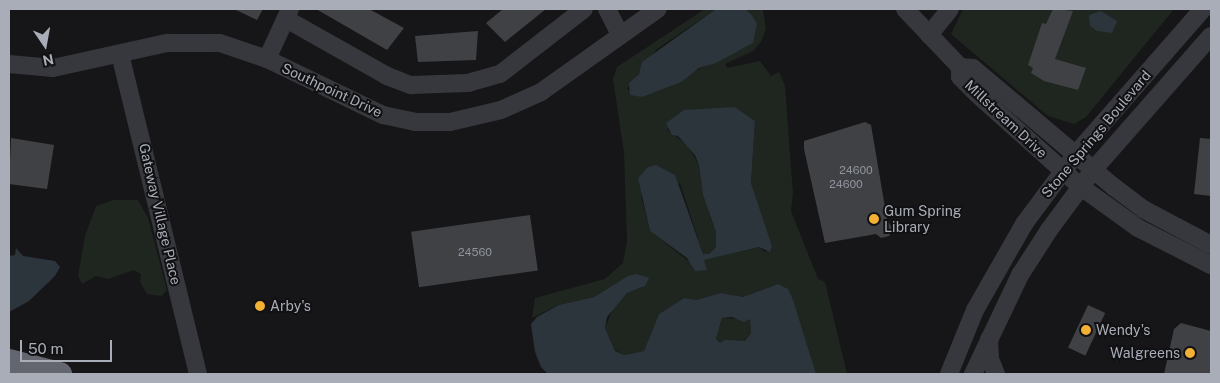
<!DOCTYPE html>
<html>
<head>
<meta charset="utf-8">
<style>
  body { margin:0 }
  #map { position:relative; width:1220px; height:383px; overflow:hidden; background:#161618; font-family:"Public Sans",sans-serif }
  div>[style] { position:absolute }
  .green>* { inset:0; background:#1e261f }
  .water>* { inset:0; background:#2c353c }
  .building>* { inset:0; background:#404145; transform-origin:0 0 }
  .minor>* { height:18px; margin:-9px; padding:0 9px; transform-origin:9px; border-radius:9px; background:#37383d }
  .highway>* { height:25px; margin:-12.5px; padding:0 12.5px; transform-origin:12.5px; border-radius:12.5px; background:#63666e }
  .dots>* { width:14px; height:14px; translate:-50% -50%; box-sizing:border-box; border:2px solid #111113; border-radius:50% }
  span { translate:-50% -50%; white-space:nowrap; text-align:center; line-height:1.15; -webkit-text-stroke:4px #111113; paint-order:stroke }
  .number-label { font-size:11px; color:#8e929b }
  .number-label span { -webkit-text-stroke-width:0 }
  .street-label { font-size:14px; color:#a8adb8 }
  .poi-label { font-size:14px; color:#a8adb8 }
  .left { translate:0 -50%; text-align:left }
  .right { translate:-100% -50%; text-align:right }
  .frame { position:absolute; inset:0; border:10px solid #a8adb8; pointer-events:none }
  .north { position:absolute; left:20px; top:20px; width:50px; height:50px; -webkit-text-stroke:4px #111113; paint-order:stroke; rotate:168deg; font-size:14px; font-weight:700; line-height:20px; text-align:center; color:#a8adb8 }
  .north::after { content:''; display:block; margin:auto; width:18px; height:22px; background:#a8adb8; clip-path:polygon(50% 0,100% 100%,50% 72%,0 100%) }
  .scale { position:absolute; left:20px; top:340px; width:92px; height:22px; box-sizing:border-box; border:2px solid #a8adb8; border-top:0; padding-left:6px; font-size:15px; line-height:18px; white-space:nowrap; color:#a8adb8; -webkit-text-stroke:4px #111113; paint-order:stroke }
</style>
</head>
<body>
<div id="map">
  <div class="green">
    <i style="clip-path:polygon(evenodd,705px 9px,716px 9px,657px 49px,627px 89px,642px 97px,753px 43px,751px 14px,745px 9px,763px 10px,766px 29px,761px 42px,753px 51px,725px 64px,727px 68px,760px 61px,771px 76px,779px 72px,785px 86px,793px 194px,791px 211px,818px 279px,825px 282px,847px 374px,816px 374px,778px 284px,744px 297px,721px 293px,696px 300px,684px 298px,659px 314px,644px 351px,624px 355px,615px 350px,605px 328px,614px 306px,627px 293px,645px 286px,628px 276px,594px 297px,559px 305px,532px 318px,535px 298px,605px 279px,623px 263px,627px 241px,624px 153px,613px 79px,617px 67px,705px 9px,735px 107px,755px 121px,751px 183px,772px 246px,765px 252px,759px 247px,704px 260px,703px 264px,692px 264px,650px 231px,641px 196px,680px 183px,703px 254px,709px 254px,716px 247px,716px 232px,703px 195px,699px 165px,688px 146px,667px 129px,735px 107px)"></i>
    <i style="clip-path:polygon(963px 9px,1174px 9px,1086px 117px,1074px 124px,1048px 116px,951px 34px)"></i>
    <i style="clip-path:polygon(113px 200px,138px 200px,148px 218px,167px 290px,162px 296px,147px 294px,140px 282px,141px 274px,134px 270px,108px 279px,96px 276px,82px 284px,78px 276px,85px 236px,96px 206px)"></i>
    <i style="clip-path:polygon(722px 318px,750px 319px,751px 333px,745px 341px,720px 343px,716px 339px)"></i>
  </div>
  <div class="water">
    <i style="clip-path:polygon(716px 9px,745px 9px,751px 14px,757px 24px,753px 43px,716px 63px,699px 68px,681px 82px,642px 97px,630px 95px,629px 83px,639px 74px,642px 62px)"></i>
    <i style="clip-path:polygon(1101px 11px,1117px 21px,1112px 33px,1097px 31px,1090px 26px,1089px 15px)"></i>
    <i style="clip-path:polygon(735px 107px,755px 121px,751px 183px,772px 246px,770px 252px,759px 247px,704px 260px,707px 270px,695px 271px,687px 258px,650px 231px,638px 178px,648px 167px,656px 165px,675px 175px,703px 254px,709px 254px,716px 247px,716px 232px,703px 195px,699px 165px,695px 155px,678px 136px,672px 135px,666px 123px,684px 110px)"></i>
    <i style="clip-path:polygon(16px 248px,23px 256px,55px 261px,60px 267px,55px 276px,29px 301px,9px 312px,9px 256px,15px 255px)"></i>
    <i style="clip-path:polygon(evenodd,637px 274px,649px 278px,645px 286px,627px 293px,607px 317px,605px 328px,615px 351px,624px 355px,644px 351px,659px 314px,684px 298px,696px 300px,721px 293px,743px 297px,778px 284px,788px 289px,793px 300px,816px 374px,548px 374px,541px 367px,535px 352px,531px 324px,537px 317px,559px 305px,594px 297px,628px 276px,637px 274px,732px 317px,744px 322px,750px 319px,751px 333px,745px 341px,725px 340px,720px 343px,716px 339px,722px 318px,732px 317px)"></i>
  </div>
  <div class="building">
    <i style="clip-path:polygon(234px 9px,263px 9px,257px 20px)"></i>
    <i style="clip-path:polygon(316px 9px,369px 9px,404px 28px,387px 50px)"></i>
    <i style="clip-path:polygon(503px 9px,546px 9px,505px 42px,486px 23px)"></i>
    <i style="clip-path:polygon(1053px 9px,1073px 11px,1055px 59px,1086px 68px,1078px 90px,1044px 81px,1031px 73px,1033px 68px,1028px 65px,1042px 23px,1046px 24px)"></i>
    <i style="clip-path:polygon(478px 31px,476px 60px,418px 62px,415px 36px)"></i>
    <i style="clip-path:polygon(865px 122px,871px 125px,887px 219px,893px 230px,889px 236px,881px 238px,876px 234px,825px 243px,804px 149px,804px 141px)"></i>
    <i style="clip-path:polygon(11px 138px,54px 145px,47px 189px,9px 184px)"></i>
    <i style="clip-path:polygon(1200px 138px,1211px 139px,1211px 196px,1194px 194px)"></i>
    <i style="left:530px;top:215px;width:56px;height:120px;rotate:82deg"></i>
    <i style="left:1088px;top:305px;width:19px;height:47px;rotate:25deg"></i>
    <i style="clip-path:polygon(1181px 323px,1211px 331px,1211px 374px,1164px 374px,1174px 329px)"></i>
  </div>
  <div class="minor">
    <i style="left:607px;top:9px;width:29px;rotate:63deg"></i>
    <i style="left:905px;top:9px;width:80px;rotate:46.5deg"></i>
    <i style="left:960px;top:67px;width:13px;rotate:4deg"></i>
    <i style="left:973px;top:68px;width:185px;rotate:40.2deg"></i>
    <i style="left:1114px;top:187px;width:36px;rotate:37deg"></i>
    <i style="left:1143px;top:209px;width:77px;rotate:27.9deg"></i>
    <i style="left:286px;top:19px;width:116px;rotate:29.4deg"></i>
    <i style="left:387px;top:76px;width:26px;rotate:21deg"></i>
    <i style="left:411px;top:85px;width:57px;rotate:-2deg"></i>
    <i style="left:468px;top:83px;width:33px;rotate:-16deg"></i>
    <i style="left:500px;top:74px;width:106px;rotate:-37.7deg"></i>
    <i style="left:929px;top:35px;width:33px;rotate:-51deg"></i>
    <i style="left:120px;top:54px;width:329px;rotate:76.3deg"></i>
    <i style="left:267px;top:59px;width:55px;rotate:-65.3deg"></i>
    <i style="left:9px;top:64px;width:44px;rotate:5.2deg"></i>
    <i style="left:53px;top:68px;width:117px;rotate:-12.4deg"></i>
    <i style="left:167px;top:43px;width:53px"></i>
    <i style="left:220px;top:43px;width:50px;rotate:18.8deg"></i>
    <i style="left:267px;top:59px;width:129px;rotate:25.8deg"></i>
    <i style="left:383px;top:115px;width:33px;rotate:12deg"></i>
    <i style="left:415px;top:122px;width:35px"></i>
    <i style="left:450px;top:122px;width:52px;rotate:-13.2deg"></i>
    <i style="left:501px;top:110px;width:44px;rotate:-24.2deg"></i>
    <i style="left:541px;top:92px;width:143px;rotate:-35.4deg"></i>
    <i style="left:960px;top:67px;width:10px;rotate:90deg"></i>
    <i style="left:960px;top:77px;width:24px;rotate:45deg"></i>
    <i style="left:977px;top:94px;width:140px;rotate:41.8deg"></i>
    <i style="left:1081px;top:187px;width:70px;rotate:35.7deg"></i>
    <i style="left:1138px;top:228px;width:82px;rotate:26.9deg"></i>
    <i style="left:989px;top:339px;width:20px;rotate:87deg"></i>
    <i style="left:990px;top:359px;width:16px;rotate:68deg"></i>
    <i style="left:949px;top:374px;width:69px;rotate:-67.9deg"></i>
    <i style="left:975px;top:310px;width:99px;rotate:-60.3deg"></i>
    <i style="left:1024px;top:224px;width:87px;rotate:-53.4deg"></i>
    <i style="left:1076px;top:154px;width:193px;rotate:-48.8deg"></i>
    <i style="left:973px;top:374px;width:110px;rotate:-64.6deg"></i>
    <i style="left:1020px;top:275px;width:54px;rotate:-57.2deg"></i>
    <i style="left:1049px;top:230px;width:76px;rotate:-53.6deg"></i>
    <i style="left:1094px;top:169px;width:177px;rotate:-48.7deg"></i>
  </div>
  <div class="highway">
    <i style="left:9px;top:361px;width:52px;rotate:14.6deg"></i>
  </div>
  <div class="dots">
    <i style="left:874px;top:219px;background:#f2b134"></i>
    <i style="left:260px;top:306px;background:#f2b134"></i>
    <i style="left:1086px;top:330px;background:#f2b134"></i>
    <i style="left:1190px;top:353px;background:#f2b134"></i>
  </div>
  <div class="number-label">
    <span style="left:856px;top:170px">24600</span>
    <span style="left:846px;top:184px">24600</span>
    <span style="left:475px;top:252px">24560</span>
  </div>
  <div class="street-label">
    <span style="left:332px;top:90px;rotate:25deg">Southpoint Drive</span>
    <span style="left:1006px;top:119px;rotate:43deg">Millstream Drive</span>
    <span style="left:1096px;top:134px;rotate:-50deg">Stone Springs Boulevard</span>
    <span style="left:160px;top:214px;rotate:77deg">Gateway Village Place</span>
  </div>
  <div class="poi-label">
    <span class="left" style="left:884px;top:219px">Gum Spring<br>Library</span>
    <span class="left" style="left:270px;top:306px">Arby's</span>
    <span class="left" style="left:1096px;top:330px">Wendy's</span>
    <span class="right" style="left:1180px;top:353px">Walgreens</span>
  </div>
  <div class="frame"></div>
  <div class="north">N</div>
  <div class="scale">50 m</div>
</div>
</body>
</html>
